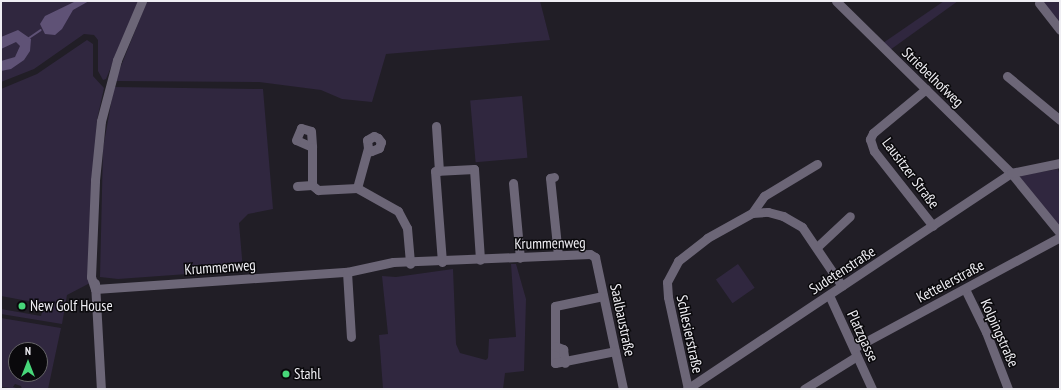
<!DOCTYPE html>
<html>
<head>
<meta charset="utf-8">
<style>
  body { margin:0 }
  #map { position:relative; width:1061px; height:390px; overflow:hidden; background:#211e26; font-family:"PT Sans Narrow",sans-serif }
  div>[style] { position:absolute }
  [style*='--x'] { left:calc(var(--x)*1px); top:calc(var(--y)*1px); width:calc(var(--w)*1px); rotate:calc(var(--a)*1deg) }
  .green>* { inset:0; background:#30273f; transform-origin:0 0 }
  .water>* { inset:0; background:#5f5276 }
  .stream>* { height:2px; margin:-1px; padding:0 1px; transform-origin:1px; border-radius:1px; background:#5f5276 }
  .minor>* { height:9px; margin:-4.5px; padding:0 4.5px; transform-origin:4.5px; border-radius:4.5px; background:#6c6677 }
  .dots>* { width:11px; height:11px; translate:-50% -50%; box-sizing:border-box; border:2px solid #0a090c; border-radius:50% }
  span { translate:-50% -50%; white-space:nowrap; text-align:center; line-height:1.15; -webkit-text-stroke:3px #0a090c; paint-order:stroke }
  .street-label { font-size:15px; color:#efeef3 }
  .poi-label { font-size:15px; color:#efeef3 }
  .left { translate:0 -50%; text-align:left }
  .frame { position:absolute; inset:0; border:2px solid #efeef3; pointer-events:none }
  .north { position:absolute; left:8px; top:342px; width:40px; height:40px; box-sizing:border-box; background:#0a090c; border:1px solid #666568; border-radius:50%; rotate:0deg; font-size:11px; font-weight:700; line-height:16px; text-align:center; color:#efeef3 }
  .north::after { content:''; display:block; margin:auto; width:14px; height:18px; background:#47d779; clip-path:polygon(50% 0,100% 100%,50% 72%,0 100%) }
</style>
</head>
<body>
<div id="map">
  <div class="green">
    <div style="clip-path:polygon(1px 1px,139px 1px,106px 79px,103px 80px,98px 71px,98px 40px,94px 35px,84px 34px,34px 69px,1px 82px)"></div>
    <div style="clip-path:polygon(147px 1px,540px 1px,550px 40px,386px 54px,372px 102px,342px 99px,321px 90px,259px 82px,115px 81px)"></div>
    <div style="clip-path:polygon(944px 1px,958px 1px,890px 50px,883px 43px)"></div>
    <div style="clip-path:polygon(1042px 1px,1060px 1px,1060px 27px)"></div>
    <div style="clip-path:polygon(87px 40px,93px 44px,93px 76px,104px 88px,97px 120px,90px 283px,67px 295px,62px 324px,1px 314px,1px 309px,41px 316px,44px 304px,1px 296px,1px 89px,37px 74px)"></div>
    <div style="clip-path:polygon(114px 87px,263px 89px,273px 209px,248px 214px,239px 223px,243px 270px,118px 279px,100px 277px,103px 148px)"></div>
    <div style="left:522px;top:96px;width:62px;height:52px;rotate:85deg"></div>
    <div style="clip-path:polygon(1058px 169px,1060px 176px,1060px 227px,1019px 178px,1022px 175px)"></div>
    <div style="clip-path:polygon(511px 264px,516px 264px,526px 299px,524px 371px,505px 373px,503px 389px,383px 389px,379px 335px,388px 334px,382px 276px,396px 277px,453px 269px,456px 344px,460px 353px,486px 360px,488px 358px,489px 339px,516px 337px)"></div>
    <div style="left:738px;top:264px;width:29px;height:27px;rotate:55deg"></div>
    <div style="clip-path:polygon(evenodd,1px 318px,61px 328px,48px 389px,22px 389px,21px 386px,15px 384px,13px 387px,19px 389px,1px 387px,1px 318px,16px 350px,40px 350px,40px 374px,32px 374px,26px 378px,16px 375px,13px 370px,16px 350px)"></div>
  </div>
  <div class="water">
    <div style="clip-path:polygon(76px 1px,89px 1px,73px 10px,62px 29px,55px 35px,45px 34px,40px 24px,45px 16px)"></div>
    <div style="clip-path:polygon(18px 30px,31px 39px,30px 51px,24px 60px,11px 69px,1px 71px,1px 61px,15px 57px,20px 46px,16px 42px,1px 49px,1px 37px)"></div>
  </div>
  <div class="stream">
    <div style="--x:29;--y:38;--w:14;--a:-34"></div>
  </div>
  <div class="minor">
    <div style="--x:836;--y:1;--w:245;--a:44.5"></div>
    <div style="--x:1011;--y:173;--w:77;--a:50.8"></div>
    <div style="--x:1039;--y:3;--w:34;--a:52"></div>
    <div style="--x:1007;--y:76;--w:69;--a:39.7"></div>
    <div style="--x:926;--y:89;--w:69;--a:140.3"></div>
    <div style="--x:873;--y:133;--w:7;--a:117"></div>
    <div style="--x:870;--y:139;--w:13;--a:72"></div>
    <div style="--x:874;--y:151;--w:95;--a:51.8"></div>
    <div style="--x:436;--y:126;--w:45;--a:86.2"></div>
    <div style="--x:312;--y:147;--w:17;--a:-156"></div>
    <div style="--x:296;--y:140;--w:13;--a:-67"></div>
    <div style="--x:301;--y:128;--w:10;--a:17"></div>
    <div style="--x:311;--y:131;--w:16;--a:86"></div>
    <div style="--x:312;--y:147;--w:38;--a:90"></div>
    <div style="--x:312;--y:185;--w:8;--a:40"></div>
    <div style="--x:318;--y:190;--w:39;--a:-3"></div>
    <div style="--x:357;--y:188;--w:47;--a:29.3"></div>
    <div style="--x:398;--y:211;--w:19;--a:62"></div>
    <div style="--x:407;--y:228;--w:36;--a:85"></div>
    <div style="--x:554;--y:177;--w:4;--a:166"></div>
    <div style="--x:550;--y:178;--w:77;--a:84.1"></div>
    <div style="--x:513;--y:183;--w:75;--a:84.7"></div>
    <div style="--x:297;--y:186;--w:15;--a:-4"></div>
    <div style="--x:357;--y:188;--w:41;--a:-74.6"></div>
    <div style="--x:368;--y:148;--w:8;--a:-97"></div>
    <div style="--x:367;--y:140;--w:8;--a:-30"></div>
    <div style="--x:374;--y:136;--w:4;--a:27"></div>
    <div style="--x:378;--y:138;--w:5;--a:53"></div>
    <div style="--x:381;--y:142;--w:6;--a:108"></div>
    <div style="--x:379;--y:148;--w:9;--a:159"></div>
    <div style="--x:371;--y:151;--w:4;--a:-135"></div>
    <div style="--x:752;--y:213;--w:21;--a:-55"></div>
    <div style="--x:764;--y:196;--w:62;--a:-31.1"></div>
    <div style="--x:817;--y:247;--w:45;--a:-43.2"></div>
    <div style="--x:442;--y:262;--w:91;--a:-94.4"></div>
    <div style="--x:435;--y:171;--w:39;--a:-3"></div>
    <div style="--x:474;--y:169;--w:91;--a:86.2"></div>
    <div style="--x:347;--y:272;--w:65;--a:86.5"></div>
    <div style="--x:95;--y:283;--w:106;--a:86.8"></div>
    <div style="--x:95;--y:289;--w:253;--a:-3.9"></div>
    <div style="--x:347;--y:272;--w:47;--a:-12.3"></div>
    <div style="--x:393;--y:262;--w:197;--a:-2.3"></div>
    <div style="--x:590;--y:254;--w:6;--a:31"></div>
    <div style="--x:595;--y:257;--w:135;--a:78"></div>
    <div style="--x:95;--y:289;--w:13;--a:-108"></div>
    <div style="--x:91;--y:277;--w:97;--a:-87.6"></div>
    <div style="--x:95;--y:180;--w:59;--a:-84.2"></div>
    <div style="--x:101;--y:121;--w:63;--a:-75.3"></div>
    <div style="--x:117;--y:60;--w:64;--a:-67"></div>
    <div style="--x:965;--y:289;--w:48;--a:64"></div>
    <div style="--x:986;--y:332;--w:61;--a:68.9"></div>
    <div style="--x:829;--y:295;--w:103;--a:65.4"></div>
    <div style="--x:603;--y:296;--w:49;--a:168.2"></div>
    <div style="--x:555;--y:306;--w:57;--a:90"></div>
    <div style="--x:555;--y:363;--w:61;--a:-11.3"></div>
    <div style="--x:555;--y:346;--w:9;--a:21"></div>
    <div style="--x:563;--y:349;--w:14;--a:82"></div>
    <div style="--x:854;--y:348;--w:234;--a:-28.3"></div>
    <div style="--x:687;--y:389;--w:389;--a:-33.7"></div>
    <div style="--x:1011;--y:173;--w:50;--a:-11.5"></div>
    <div style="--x:688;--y:389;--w:94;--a:-102.3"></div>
    <div style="--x:668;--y:297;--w:15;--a:-94"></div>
    <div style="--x:667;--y:282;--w:24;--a:-62"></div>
    <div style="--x:678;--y:261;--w:37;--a:-38"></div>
    <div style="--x:707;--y:238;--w:51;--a:-29.1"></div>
    <div style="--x:752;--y:213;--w:16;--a:-4"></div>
    <div style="--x:768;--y:212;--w:16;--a:15"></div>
    <div style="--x:783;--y:216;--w:22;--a:30"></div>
    <div style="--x:802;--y:227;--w:71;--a:55.9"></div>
    <div style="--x:804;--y:389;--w:62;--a:-31.9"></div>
  </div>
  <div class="dots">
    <div style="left:22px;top:306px;background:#47d779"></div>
    <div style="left:286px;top:374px;background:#47d779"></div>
  </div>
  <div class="street-label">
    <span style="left:933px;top:77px;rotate:44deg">Striebelhofweg</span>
    <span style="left:911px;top:173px;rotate:53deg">Lausitzer Straße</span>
    <span style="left:550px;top:243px;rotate:-1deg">Krummenweg</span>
    <span style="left:220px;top:267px;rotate:-4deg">Krummenweg</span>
    <span style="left:842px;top:270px;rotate:-33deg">Sudetenstraße</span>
    <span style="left:950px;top:281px;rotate:-28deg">Kettelerstraße</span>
    <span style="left:623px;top:320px;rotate:78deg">Saalbaustraße</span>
    <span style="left:1000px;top:333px;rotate:66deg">Kolpingstraße</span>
    <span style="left:690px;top:334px;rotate:78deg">Schlesierstraße</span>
    <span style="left:863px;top:336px;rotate:65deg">Platzgasse</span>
  </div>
  <div class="poi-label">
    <span class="left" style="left:30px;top:306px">New Golf House</span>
    <span class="left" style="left:294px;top:374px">Stahl</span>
  </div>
  <div class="frame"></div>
  <div class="north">N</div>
</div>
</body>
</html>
